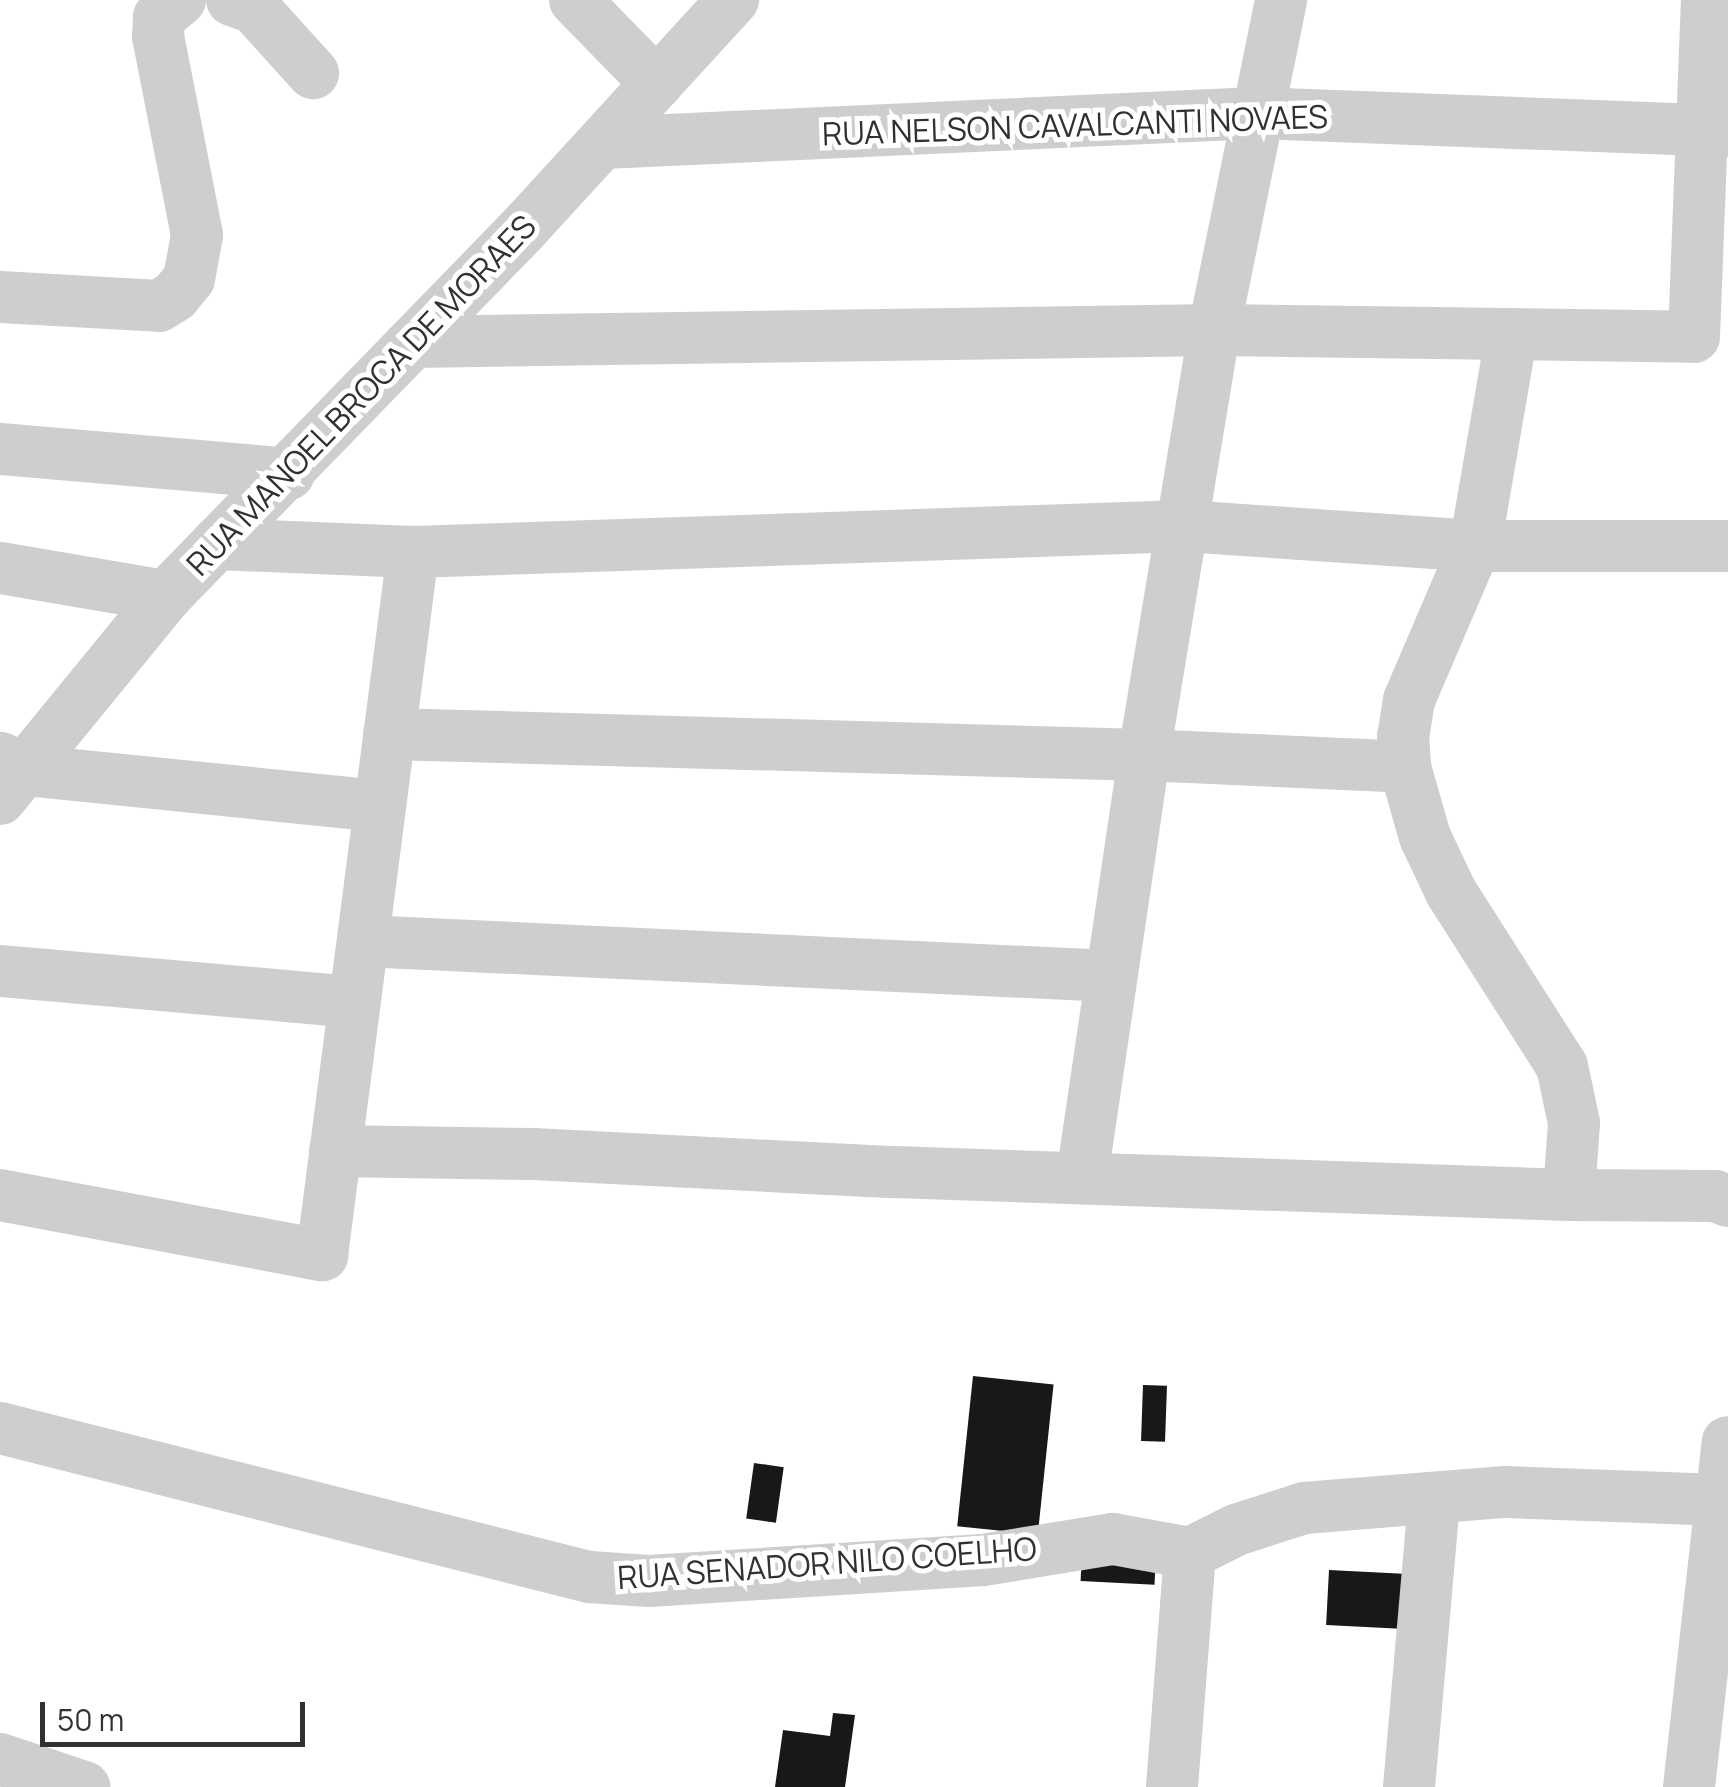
<!DOCTYPE html>
<html>
<head>
<meta charset="utf-8">
<style>
  body { margin:0 }
  #map { position:relative; width:1728px; height:1787px; overflow:hidden; background:#fff; font-family:Manrope,sans-serif }
  div>[style] { position:absolute }
  [style*='--x'] { left:calc(var(--x)*1px); top:calc(var(--y)*1px); width:calc(var(--w)*1px); rotate:calc(var(--a)*1deg) }
  .building>* { inset:0; background:#181818; transform-origin:0 0 }
  .minor>* { height:52px; margin:-26px; padding:0 26px; transform-origin:26px; border-radius:26px; background:#cecece }
  span { translate:-50% -50%; white-space:nowrap; text-align:center; line-height:1.15; -webkit-text-stroke:10px #fff; paint-order:stroke }
  .street-label { font-size:32px; color:#313131 }
  .scale { position:absolute; left:40px; top:1702px; width:265px; height:45px; box-sizing:border-box; border:5px solid #313131; border-top:0; padding-left:12px; font-size:30px; line-height:35px; white-space:nowrap; color:#313131; -webkit-text-stroke:8px #fff; paint-order:stroke }
</style>
</head>
<body>
<div id="map">
  <div class="building">
    <div style="left:973px;top:1376px;width:81px;height:151px;rotate:6deg"></div>
    <div style="left:1143px;top:1385px;width:24px;height:56px;rotate:2deg"></div>
    <div style="left:754px;top:1463px;width:30px;height:56px;rotate:8deg"></div>
    <div style="left:1082px;top:1554px;width:74px;height:27px;rotate:3deg"></div>
    <div style="left:1329px;top:1570px;width:74px;height:55px;rotate:3deg"></div>
    <div style="clip-path:polygon(833px 1713px,855px 1715px,845px 1787px,775px 1787px,783px 1730px,830px 1736px)"></div>
  </div>
  <div class="minor">
    <div style="--x:232;--y:0;--w:23;--a:20"></div>
    <div style="--x:254;--y:8;--w:88;--a:47.8"></div>
    <div style="--x:575;--y:0;--w:117;--a:45.7"></div>
    <div style="--x:603;--y:143;--w:654;--a:-2.63"></div>
    <div style="--x:1256;--y:113;--w:472;--a:2.2"></div>
    <div style="--x:0;--y:297;--w:159;--a:3.2"></div>
    <div style="--x:159;--y:306;--w:19;--a:-32"></div>
    <div style="--x:175;--y:296;--w:22;--a:-51"></div>
    <div style="--x:189;--y:279;--w:45;--a:-79.7"></div>
    <div style="--x:197;--y:235;--w:202;--a:-101.1"></div>
    <div style="--x:158;--y:37;--w:20;--a:-87"></div>
    <div style="--x:159;--y:17;--w:27;--a:-39"></div>
    <div style="--x:1511;--y:338;--w:211;--a:99.8"></div>
    <div style="--x:1475;--y:546;--w:168;--a:113.2"></div>
    <div style="--x:1409;--y:700;--w:36;--a:99"></div>
    <div style="--x:1403;--y:736;--w:31;--a:86"></div>
    <div style="--x:1405;--y:767;--w:73;--a:74.1"></div>
    <div style="--x:1425;--y:837;--w:61;--a:64.7"></div>
    <div style="--x:1451;--y:892;--w:206;--a:57.5"></div>
    <div style="--x:1562;--y:1066;--w:58;--a:78.1"></div>
    <div style="--x:1574;--y:1123;--w:72;--a:94"></div>
    <div style="--x:1569;--y:1195;--w:146;--a:0.4"></div>
    <div style="--x:1715;--y:1196;--w:14;--a:21"></div>
    <div style="--x:413;--y:342;--w:801;--a:-0.86"></div>
    <div style="--x:1214;--y:330;--w:480;--a:0.8"></div>
    <div style="--x:1694;--y:337;--w:337;--a:-87.8"></div>
    <div style="--x:0;--y:449;--w:290;--a:4.9"></div>
    <div style="--x:216;--y:544;--w:197;--a:2.3"></div>
    <div style="--x:413;--y:552;--w:771;--a:-1.93"></div>
    <div style="--x:1184;--y:526;--w:292;--a:3.9"></div>
    <div style="--x:1475;--y:546;--w:253;--a:0"></div>
    <div style="--x:0;--y:568;--w:168;--a:9.6"></div>
    <div style="--x:389;--y:734;--w:755;--a:1.59"></div>
    <div style="--x:1144;--y:755;--w:261;--a:2.6"></div>
    <div style="--x:1;--y:758;--w:27;--a:27"></div>
    <div style="--x:25;--y:770;--w:357;--a:5.8"></div>
    <div style="--x:0;--y:799;--w:262;--a:-50.7"></div>
    <div style="--x:166;--y:596;--w:512;--a:-45.79"></div>
    <div style="--x:523;--y:229;--w:311;--a:-47.5"></div>
    <div style="--x:363;--y:941;--w:749;--a:2.68"></div>
    <div style="--x:0;--y:971;--w:356;--a:5"></div>
    <div style="--x:335;--y:1151;--w:198;--a:0.9"></div>
    <div style="--x:533;--y:1154;--w:361;--a:2.9"></div>
    <div style="--x:894;--y:1172;--w:675;--a:1.95"></div>
    <div style="--x:1082;--y:1177;--w:427;--a:-81.6"></div>
    <div style="--x:1144;--y:755;--w:431;--a:-80.6"></div>
    <div style="--x:1214;--y:330;--w:337;--a:-78.5"></div>
    <div style="--x:0;--y:1195;--w:328;--a:10.6"></div>
    <div style="--x:322;--y:1255;--w:709;--a:-82.62"></div>
    <div style="--x:0;--y:1428;--w:608;--a:14.2"></div>
    <div style="--x:589;--y:1577;--w:60;--a:3.8"></div>
    <div style="--x:649;--y:1581;--w:335;--a:-3.6"></div>
    <div style="--x:983;--y:1560;--w:132;--a:-9.2"></div>
    <div style="--x:1113;--y:1539;--w:78;--a:10.3"></div>
    <div style="--x:1190;--y:1553;--w:51;--a:-26.6"></div>
    <div style="--x:1236;--y:1530;--w:71;--a:-17.9"></div>
    <div style="--x:1304;--y:1508;--w:202;--a:-4.6"></div>
    <div style="--x:1505;--y:1492;--w:223;--a:2.1"></div>
    <div style="--x:0;--y:1759;--w:89;--a:18.4"></div>
    <div style="--x:1172;--y:1787;--w:235;--a:-85.6"></div>
    <div style="--x:1409;--y:1787;--w:289;--a:-85"></div>
    <div style="--x:1689;--y:1787;--w:347;--a:-83.6"></div>
  </div>
  <div class="street-label">
    <span style="left:1075px;top:125px;rotate:-2deg">RUA NELSON CAVALCANTI NOVAES</span>
    <span style="left:361px;top:395px;rotate:-46deg">RUA MANOEL BROCA DE MORAES</span>
    <span style="left:827px;top:1563px;rotate:-4deg">RUA SENADOR NILO COELHO</span>
  </div>
  <div class="scale">50 m</div>
</div>
</body>
</html>
